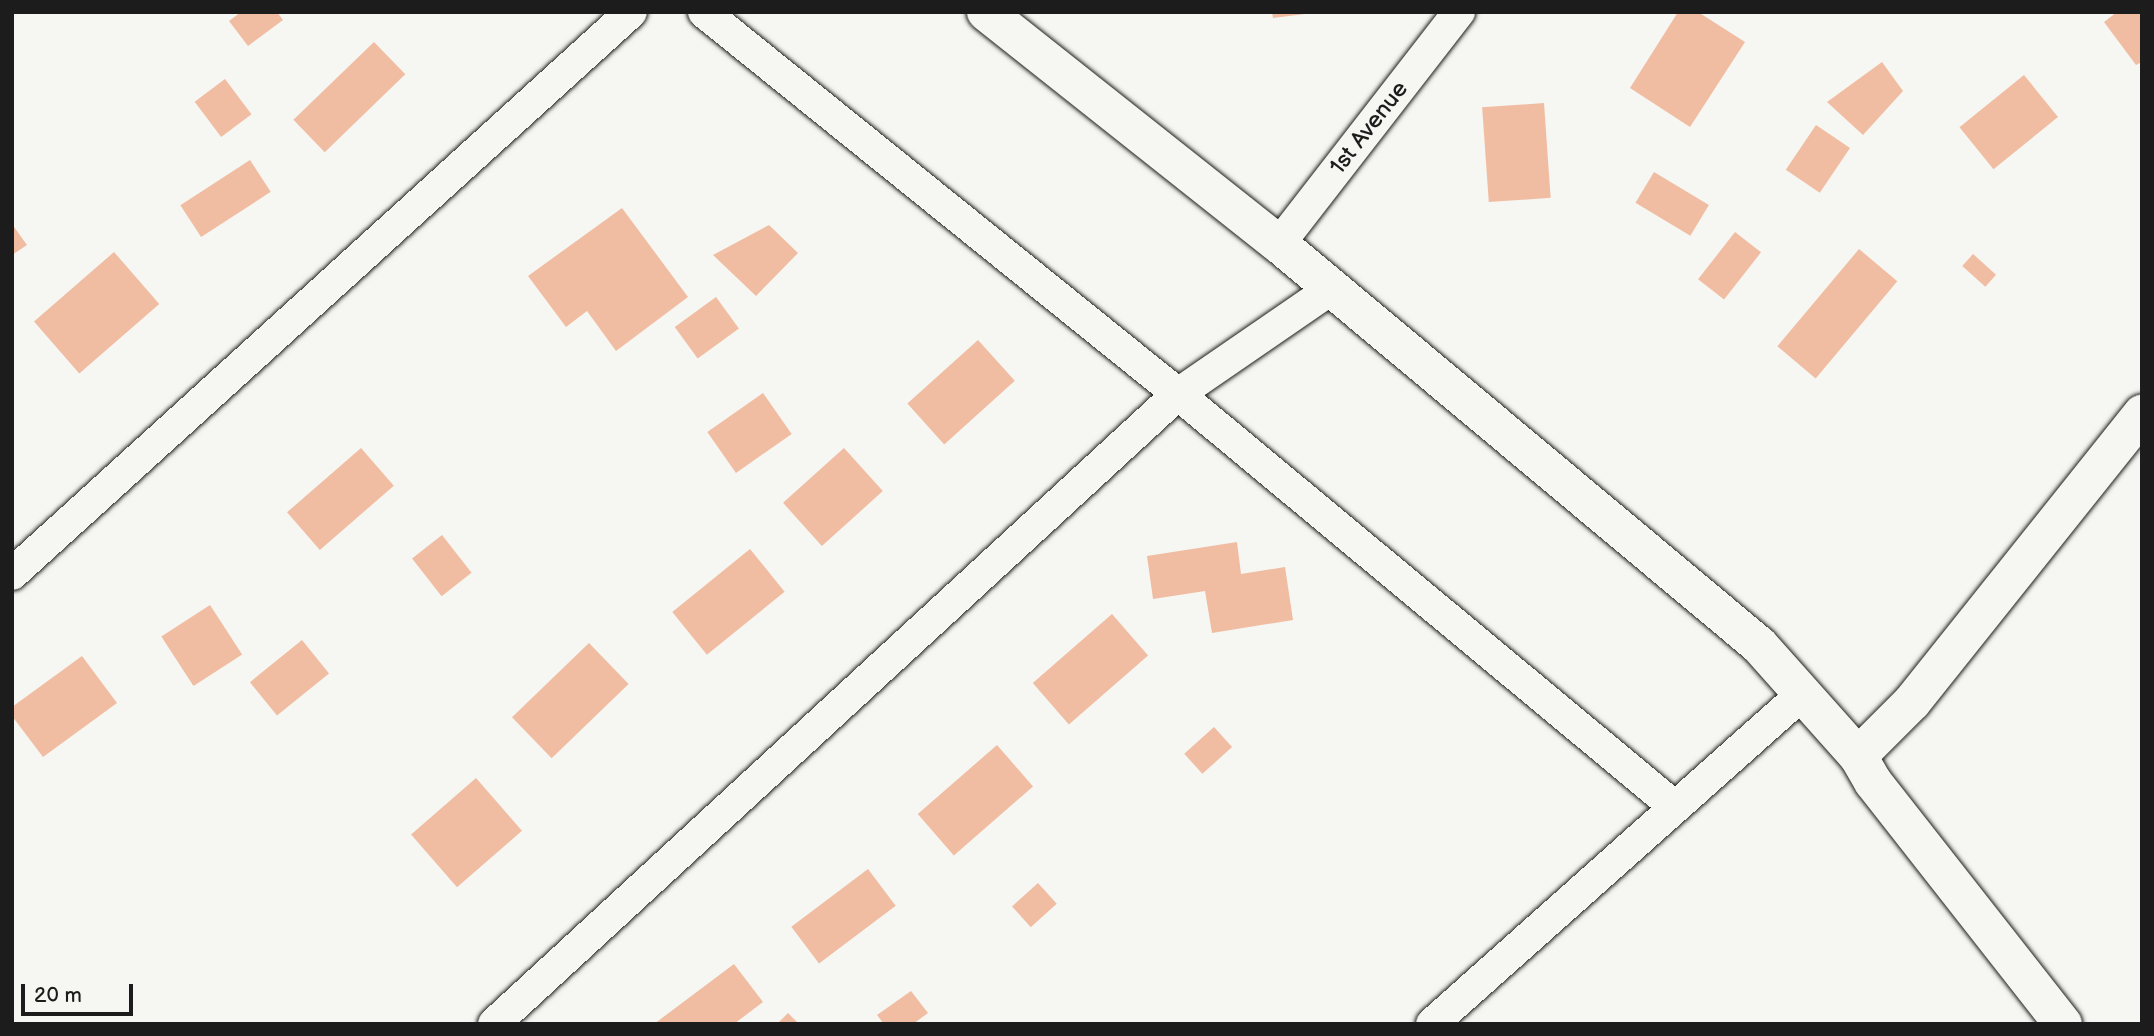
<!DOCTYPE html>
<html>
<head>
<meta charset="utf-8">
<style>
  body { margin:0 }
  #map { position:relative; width:2154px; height:1036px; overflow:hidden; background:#f6f6f2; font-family:"Balsamiq Sans",sans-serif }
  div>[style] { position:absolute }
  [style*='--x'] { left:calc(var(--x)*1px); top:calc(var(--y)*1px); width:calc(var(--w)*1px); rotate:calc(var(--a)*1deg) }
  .building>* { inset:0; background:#f1bda2; transform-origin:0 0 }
  .roads { filter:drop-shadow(0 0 2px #1c1c1c) drop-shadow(0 0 2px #1c1c1c) }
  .minor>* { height:32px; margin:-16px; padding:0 16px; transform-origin:16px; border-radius:16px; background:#f6f6f2 }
  .tertiary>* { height:38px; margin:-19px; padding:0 19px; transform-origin:19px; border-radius:19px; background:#f6f6f2 }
  .secondary>* { height:38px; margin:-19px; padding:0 19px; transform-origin:19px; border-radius:19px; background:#f6f6f2 }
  span { translate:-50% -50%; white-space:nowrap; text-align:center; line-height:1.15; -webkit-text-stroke:7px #f6f6f2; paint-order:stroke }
  .street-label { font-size:23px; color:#1c1c1c }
  .frame { position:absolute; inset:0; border:14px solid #1c1c1c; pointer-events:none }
  .scale { position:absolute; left:21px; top:984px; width:112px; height:32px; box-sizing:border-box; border:4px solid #1c1c1c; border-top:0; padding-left:9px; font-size:21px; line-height:24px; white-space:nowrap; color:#1c1c1c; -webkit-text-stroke:5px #f6f6f2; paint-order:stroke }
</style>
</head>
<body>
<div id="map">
  <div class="building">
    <div style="clip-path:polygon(241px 12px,277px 12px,283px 20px,248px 46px,229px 21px)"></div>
    <div style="clip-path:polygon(1272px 12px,1305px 12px,1305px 14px,1273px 18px)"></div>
    <div style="clip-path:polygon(1678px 12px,1698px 12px,1745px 42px,1690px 127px,1630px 88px)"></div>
    <div style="clip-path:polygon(2117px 12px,2142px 12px,2142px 62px,2136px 65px,2104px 22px)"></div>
    <div style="left:374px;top:42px;width:45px;height:112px;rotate:46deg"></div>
    <div style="clip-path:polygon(1882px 62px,1903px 91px,1863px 135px,1827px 102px)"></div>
    <div style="left:2024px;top:75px;width:54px;height:83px;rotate:51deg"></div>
    <div style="left:225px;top:79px;width:44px;height:38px;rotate:53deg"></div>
    <div style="left:1544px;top:103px;width:95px;height:62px;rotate:86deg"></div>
    <div style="left:1816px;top:125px;width:41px;height:54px;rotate:34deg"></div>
    <div style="left:250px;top:160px;width:38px;height:83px;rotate:57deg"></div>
    <div style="left:1654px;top:172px;width:64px;height:36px;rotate:31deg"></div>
    <div style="clip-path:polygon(622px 208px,688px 297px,616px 351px,587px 311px,566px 327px,528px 276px)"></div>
    <div style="clip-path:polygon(12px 224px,27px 245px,12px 255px)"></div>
    <div style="clip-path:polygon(769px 225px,798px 253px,756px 296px,713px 255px)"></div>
    <div style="left:1735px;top:232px;width:33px;height:60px;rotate:38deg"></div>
    <div style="left:1859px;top:249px;width:50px;height:127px;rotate:40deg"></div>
    <div style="left:114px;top:252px;width:69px;height:106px;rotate:49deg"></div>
    <div style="left:1973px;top:254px;width:31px;height:16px;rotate:42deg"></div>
    <div style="left:716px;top:297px;width:39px;height:51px;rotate:54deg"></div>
    <div style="left:978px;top:340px;width:55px;height:95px;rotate:48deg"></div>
    <div style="left:763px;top:393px;width:50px;height:68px;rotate:55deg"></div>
    <div style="left:361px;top:448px;width:50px;height:98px;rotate:49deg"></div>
    <div style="left:844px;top:448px;width:58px;height:82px;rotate:48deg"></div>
    <div style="left:442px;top:535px;width:48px;height:38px;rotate:52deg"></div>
    <div style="clip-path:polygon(1237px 542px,1241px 574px,1285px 567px,1293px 620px,1212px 633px,1205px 591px,1153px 599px,1147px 556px)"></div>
    <div style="left:750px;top:549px;width:55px;height:100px;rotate:51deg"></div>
    <div style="left:210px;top:605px;width:59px;height:58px;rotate:57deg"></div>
    <div style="left:1112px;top:614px;width:55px;height:105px;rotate:49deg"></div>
    <div style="left:302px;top:640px;width:43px;height:67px;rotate:51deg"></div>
    <div style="left:589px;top:643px;width:57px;height:107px;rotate:46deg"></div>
    <div style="clip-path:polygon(82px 656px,117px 703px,43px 757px,12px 716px,12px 707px)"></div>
    <div style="left:1214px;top:727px;width:27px;height:40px;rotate:48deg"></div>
    <div style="left:997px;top:745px;width:55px;height:105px;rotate:49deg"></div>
    <div style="left:476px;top:778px;width:70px;height:86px;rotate:49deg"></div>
    <div style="left:868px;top:869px;width:46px;height:96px;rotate:53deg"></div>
    <div style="left:1038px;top:883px;width:28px;height:35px;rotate:48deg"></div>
    <div style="clip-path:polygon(734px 964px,763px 1002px,734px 1024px,654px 1024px)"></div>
    <div style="clip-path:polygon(911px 991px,928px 1013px,913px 1024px,884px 1024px,877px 1015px)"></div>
    <div style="clip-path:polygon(788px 1013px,799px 1024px,777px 1024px)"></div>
  </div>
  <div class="roads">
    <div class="minor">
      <div style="--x:704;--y:12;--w:609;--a:38.87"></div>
      <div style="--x:1178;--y:394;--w:646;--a:39.73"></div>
      <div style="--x:1279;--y:244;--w:294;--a:-52.2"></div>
      <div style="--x:12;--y:574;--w:836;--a:-42.24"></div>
      <div style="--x:494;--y:1024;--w:930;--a:-42.65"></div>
      <div style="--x:1178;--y:394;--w:186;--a:-34.5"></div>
      <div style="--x:1432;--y:1024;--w:497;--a:-41.7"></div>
    </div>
    <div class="tertiary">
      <div style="--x:1858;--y:756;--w:76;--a:-45"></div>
      <div style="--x:1912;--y:702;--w:369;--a:-51.4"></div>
    </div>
    <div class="secondary">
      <div style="--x:986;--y:12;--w:374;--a:38.4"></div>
      <div style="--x:1279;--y:244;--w:625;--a:39.88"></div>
      <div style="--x:1759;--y:645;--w:149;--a:48.3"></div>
      <div style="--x:1858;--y:756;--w:30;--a:60"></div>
      <div style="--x:1873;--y:782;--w:308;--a:51.9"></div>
    </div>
  </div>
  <div class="street-label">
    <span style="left:1369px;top:128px;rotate:-52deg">1st Avenue</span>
  </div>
  <div class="frame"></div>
  <div class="scale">20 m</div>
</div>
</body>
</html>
